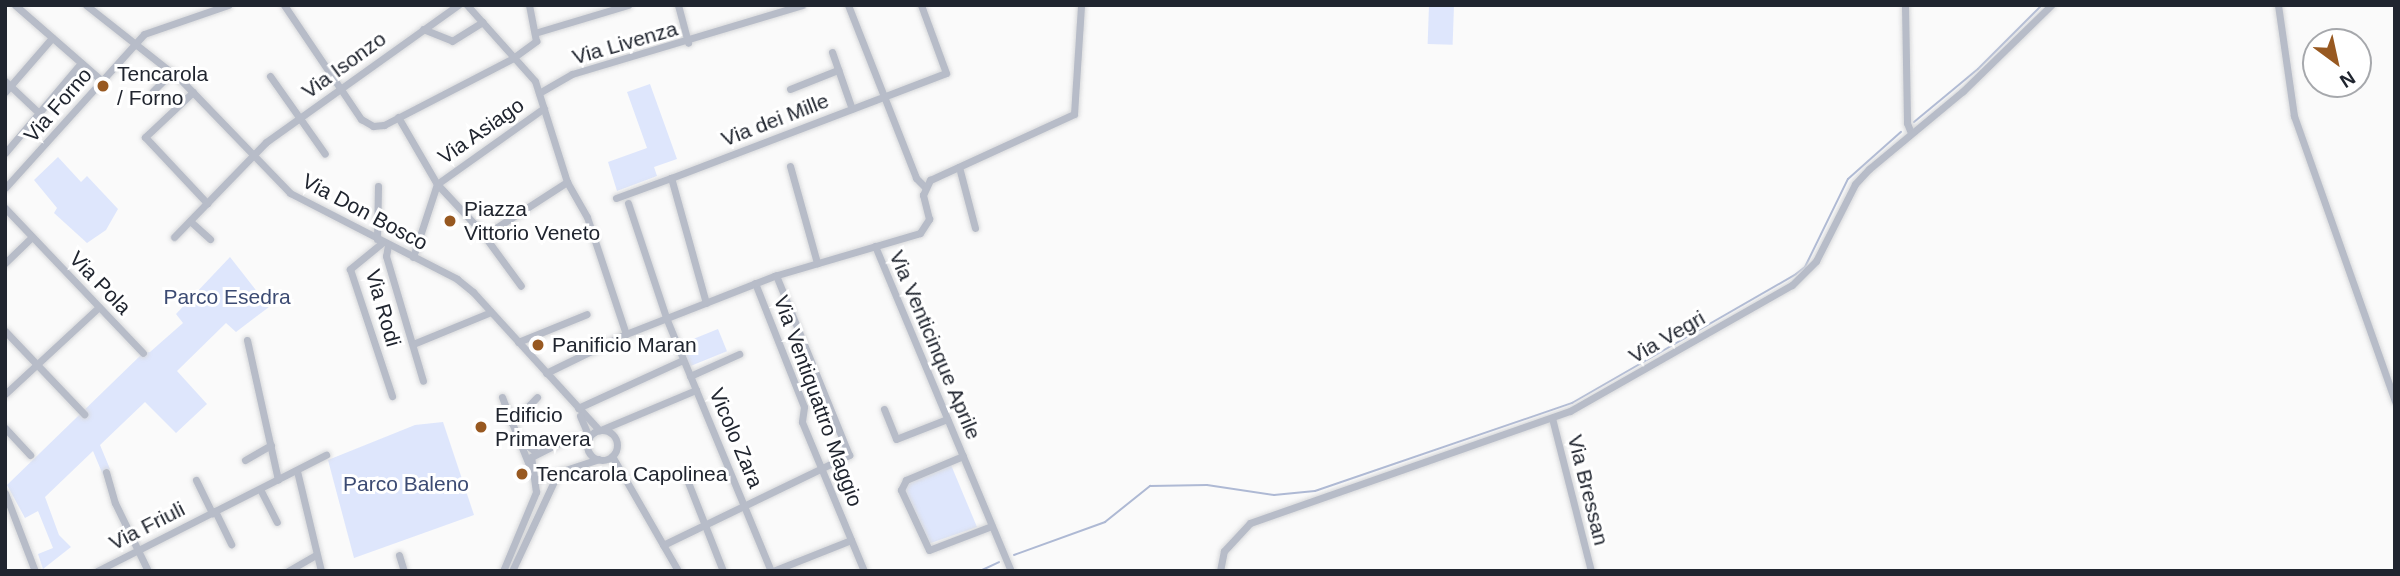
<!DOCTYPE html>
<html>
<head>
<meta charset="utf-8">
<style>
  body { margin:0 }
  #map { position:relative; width:2400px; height:576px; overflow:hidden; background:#fafafa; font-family:Arial,sans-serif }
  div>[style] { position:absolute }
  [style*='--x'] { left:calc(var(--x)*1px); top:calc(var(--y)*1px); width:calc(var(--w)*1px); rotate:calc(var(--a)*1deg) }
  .green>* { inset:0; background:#dee6fc; transform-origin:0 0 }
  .stream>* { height:2px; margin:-1px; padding:0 1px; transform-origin:1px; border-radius:1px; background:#aeb9d4 }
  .roads { filter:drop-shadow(0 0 2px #d7d8da) drop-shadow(0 0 2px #d7d8da) }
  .minor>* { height:7px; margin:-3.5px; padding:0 3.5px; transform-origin:3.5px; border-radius:3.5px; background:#b7bcc8 }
  .minor>.ring { margin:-3.5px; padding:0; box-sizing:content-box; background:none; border:7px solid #b7bcc8; border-radius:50% }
  .dots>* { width:19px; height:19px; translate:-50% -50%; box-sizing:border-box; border:4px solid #fff; border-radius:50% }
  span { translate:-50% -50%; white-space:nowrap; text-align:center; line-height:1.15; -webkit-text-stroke:6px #fff; paint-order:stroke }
  .street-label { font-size:21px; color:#20252f }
  .poi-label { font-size:21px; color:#20252f }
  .left { translate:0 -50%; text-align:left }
  .park-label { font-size:21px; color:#3c4b73 }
  .frame { position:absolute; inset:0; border:7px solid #20252f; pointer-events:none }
  .north { position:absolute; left:2302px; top:28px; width:70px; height:70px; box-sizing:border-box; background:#fff; border:2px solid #a6a8ac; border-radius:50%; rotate:147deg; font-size:19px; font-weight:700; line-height:28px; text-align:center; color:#20252f }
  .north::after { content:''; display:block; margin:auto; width:24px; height:32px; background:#985921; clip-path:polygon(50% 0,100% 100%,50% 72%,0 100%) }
</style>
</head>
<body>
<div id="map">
  <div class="green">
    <div style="left:1429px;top:5px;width:25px;height:39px;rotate:2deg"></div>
    <div style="clip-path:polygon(650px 84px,677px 159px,654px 167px,657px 176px,617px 191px,608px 162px,647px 148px,627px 92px)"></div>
    <div style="clip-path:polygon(58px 157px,81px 182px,87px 176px,118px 209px,106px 230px,87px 243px,54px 213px,57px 208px,34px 180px)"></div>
    <div style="clip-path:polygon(230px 257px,269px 307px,236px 332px,226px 323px,177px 371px,207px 404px,176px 433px,145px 402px,100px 445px,110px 469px,103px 475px,93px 451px,45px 497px,59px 535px,71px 547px,43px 569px,38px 554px,53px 548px,38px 511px,25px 518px,7px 485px,143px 353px,150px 352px,183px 323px,176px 314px)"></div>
    <div style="left:718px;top:329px;width:24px;height:40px;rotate:68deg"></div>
    <div style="clip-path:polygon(443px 422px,474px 515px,354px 558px,328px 460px,415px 425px)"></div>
    <div style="clip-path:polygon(951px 465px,977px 527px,928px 544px,904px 489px,906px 483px)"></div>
  </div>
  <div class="stream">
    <div style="--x:1914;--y:122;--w:83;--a:-39.6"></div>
    <div style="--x:1978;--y:69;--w:91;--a:-45"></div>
    <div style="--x:1014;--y:555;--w:97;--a:-19.9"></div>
    <div style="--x:1105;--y:522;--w:58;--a:-38.7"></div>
    <div style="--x:1150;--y:486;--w:57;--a:-1"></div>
    <div style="--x:1207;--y:485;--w:68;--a:8.5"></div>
    <div style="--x:1274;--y:495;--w:41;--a:-5.6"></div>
    <div style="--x:1315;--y:491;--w:272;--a:-18.9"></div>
    <div style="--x:1572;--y:403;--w:258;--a:-29.9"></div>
    <div style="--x:1796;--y:274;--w:11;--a:-38"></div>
    <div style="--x:1805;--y:267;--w:98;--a:-64"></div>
    <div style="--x:1848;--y:179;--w:71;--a:-41.6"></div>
    <div style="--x:980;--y:571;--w:21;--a:-25"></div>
  </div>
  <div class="roads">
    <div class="minor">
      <div style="--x:15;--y:5;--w:116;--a:41.1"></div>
      <div style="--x:86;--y:5;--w:121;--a:38.3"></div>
      <div style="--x:181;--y:80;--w:157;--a:46"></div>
      <div style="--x:290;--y:193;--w:188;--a:27.2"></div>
      <div style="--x:457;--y:279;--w:21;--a:39"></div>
      <div style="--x:473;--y:292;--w:187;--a:47.6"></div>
      <div style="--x:284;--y:5;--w:138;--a:56"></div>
      <div style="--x:361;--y:119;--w:14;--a:30"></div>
      <div style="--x:373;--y:126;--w:11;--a:-5"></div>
      <div style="--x:384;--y:125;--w:145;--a:-27.4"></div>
      <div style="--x:513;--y:58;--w:29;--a:-36"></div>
      <div style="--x:536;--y:41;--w:37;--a:-101"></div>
      <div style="--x:467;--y:5;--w:102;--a:48.2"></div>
      <div style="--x:535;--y:81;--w:106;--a:72.4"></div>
      <div style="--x:567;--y:182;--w:40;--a:60.3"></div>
      <div style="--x:587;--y:217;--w:123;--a:71.6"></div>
      <div style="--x:678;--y:5;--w:39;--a:75"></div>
      <div style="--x:848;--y:5;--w:186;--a:68.5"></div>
      <div style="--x:916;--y:178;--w:13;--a:45"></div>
      <div style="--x:1905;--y:5;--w:118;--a:89"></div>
      <div style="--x:1907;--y:123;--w:11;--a:68"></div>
      <div style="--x:2278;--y:5;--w:112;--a:81.8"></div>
      <div style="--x:2294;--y:116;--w:302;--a:70.5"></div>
      <div style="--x:423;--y:29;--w:31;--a:22"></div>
      <div style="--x:452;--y:41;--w:36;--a:-32"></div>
      <div style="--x:538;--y:32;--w:94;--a:-16.7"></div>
      <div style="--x:832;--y:52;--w:60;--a:70.7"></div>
      <div style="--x:270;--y:76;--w:95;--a:54.8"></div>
      <div style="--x:5;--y:81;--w:47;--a:43.3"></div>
      <div style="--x:790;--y:89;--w:52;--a:-21.6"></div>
      <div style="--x:153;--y:91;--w:27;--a:-45"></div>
      <div style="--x:5;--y:92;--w:72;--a:-49"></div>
      <div style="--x:193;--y:92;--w:66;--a:136.8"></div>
      <div style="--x:145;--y:137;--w:91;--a:46.8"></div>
      <div style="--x:539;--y:93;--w:38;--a:-30"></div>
      <div style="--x:572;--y:74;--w:240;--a:-16.7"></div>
      <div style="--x:398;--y:117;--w:78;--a:59.8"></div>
      <div style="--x:437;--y:184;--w:63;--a:46.9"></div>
      <div style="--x:480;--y:230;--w:69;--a:53.8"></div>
      <div style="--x:5;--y:153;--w:118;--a:-49.8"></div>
      <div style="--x:790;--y:166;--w:101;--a:74.4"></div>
      <div style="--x:959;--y:167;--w:63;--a:75.3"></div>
      <div style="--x:5;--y:188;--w:207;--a:-47.9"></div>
      <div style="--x:144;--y:34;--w:89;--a:-19"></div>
      <div style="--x:616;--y:198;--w:59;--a:-20"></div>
      <div style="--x:628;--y:203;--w:123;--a:71.6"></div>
      <div style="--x:667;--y:320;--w:272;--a:67.5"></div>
      <div style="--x:5;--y:208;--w:200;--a:46.4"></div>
      <div style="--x:190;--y:221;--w:27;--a:42"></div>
      <div style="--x:485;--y:235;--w:98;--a:-32.9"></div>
      <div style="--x:174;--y:237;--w:132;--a:-45.9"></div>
      <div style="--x:266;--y:142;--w:236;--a:-35.5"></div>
      <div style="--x:377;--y:239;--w:53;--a:-88.9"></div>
      <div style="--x:383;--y:242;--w:43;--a:140.7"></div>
      <div style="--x:350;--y:269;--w:134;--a:71.7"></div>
      <div style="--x:388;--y:245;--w:11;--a:100"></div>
      <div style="--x:386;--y:256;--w:130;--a:73.5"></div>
      <div style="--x:875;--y:246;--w:352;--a:67.3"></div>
      <div style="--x:413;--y:257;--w:77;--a:-71.8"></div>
      <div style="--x:437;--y:184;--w:131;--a:-35.4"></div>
      <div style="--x:5;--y:263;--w:37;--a:-44"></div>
      <div style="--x:755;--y:283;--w:133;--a:68.4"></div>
      <div style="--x:804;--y:407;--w:15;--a:98"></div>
      <div style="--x:802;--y:422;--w:161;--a:67.4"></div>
      <div style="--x:706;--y:303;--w:130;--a:-105.6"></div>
      <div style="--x:671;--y:178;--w:294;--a:-20.9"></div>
      <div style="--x:946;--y:73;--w:72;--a:-110.2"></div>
      <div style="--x:5;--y:331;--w:115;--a:46.4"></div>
      <div style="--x:247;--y:340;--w:143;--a:77.5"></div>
      <div style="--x:518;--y:342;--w:74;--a:-22.1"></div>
      <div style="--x:413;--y:344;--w:84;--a:-22.3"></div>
      <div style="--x:546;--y:373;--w:89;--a:-26"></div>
      <div style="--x:626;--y:334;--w:159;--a:-21.4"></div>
      <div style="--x:774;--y:276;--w:152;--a:-16.4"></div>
      <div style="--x:920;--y:233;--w:17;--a:-57"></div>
      <div style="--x:929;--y:219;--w:25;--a:-104"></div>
      <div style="--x:923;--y:195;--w:17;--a:-65"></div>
      <div style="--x:930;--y:180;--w:158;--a:-24.6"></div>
      <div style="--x:1074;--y:114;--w:109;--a:-86.3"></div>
      <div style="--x:690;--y:376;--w:54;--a:-24.2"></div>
      <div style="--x:5;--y:394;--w:128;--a:-42.8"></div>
      <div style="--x:502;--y:397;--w:28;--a:69"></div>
      <div style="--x:578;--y:408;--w:115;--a:-24.6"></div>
      <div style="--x:884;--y:409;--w:32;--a:68"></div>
      <div style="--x:896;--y:439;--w:55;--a:-21.4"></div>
      <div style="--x:1552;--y:418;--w:158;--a:75.7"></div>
      <div style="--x:5;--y:428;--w:37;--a:47"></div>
      <div style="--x:603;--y:429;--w:101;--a:-22.8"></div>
      <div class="ring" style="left:587px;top:430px;width:23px;height:23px"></div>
      <div style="--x:518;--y:438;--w:23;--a:38"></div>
      <div style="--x:612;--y:456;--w:133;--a:60.1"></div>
      <div style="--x:963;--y:456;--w:62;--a:157.2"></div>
      <div style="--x:906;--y:480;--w:11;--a:117"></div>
      <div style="--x:901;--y:490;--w:66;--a:65"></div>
      <div style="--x:929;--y:550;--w:67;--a:-20.9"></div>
      <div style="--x:245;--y:460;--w:30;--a:-30"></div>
      <div style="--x:529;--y:465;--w:45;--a:-112"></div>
      <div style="--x:512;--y:423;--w:36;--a:-46"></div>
      <div style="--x:297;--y:471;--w:103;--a:76.5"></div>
      <div style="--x:106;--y:472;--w:32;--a:74"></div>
      <div style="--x:115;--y:503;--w:76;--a:64.1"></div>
      <div style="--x:684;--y:472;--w:106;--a:68.5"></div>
      <div style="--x:196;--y:480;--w:37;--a:64"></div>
      <div style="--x:535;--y:480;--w:67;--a:-18.2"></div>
      <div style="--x:260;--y:489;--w:37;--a:63"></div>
      <div style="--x:5;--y:493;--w:84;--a:69"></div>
      <div style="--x:215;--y:511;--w:37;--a:64"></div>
      <div style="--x:663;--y:545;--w:207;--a:-25.8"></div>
      <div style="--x:849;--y:455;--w:194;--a:-112.1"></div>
      <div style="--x:399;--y:555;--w:17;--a:73"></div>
      <div style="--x:97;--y:571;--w:257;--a:-26.9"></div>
      <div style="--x:288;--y:571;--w:32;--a:-30"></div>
      <div style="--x:503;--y:571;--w:86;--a:-67.3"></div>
      <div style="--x:536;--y:492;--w:35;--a:-98"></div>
      <div style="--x:531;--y:457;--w:42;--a:-26.6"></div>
      <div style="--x:569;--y:438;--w:20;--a:-3"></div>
      <div style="--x:589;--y:437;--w:23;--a:-113"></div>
      <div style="--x:512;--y:571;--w:104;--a:-64.9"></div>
      <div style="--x:773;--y:571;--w:84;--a:-21.7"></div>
      <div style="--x:1220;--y:571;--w:20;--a:-79"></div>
      <div style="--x:1224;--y:551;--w:38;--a:-47"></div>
      <div style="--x:1250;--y:523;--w:339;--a:-19.3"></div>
      <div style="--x:1570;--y:411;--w:255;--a:-29.6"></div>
      <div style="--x:1792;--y:285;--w:34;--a:-45"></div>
      <div style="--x:1816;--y:261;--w:86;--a:-63.1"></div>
      <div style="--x:1855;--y:184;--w:21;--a:-47"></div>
      <div style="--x:1869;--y:169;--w:122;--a:-39.7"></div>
      <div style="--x:1963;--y:91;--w:123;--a:-44.3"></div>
    </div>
  </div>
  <div class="dots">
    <div style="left:103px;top:86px;background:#985921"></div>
    <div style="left:450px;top:221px;background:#985921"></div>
    <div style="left:538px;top:345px;background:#985921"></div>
    <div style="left:481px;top:427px;background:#985921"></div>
    <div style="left:522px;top:474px;background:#985921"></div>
  </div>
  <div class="street-label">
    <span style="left:625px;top:43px;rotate:-16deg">Via Livenza</span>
    <span style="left:344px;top:65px;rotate:-36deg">Via Isonzo</span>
    <span style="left:58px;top:105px;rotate:-49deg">Via Forno</span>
    <span style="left:775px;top:120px;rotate:-21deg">Via dei Mille</span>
    <span style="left:481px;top:131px;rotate:-35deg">Via Asiago</span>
    <span style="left:365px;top:212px;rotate:28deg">Via Don Bosco</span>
    <span style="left:100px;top:283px;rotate:46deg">Via Pola</span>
    <span style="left:383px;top:308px;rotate:74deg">Via Rodi</span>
    <span style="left:1667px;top:337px;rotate:-30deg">Via Vegri</span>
    <span style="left:935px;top:345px;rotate:67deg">Via Venticinque Aprile</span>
    <span style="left:818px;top:401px;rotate:70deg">Via Ventiquattro Maggio</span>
    <span style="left:736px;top:438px;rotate:67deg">Vicolo Zara</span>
    <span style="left:1588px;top:490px;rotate:76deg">Via Bressan</span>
    <span style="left:147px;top:526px;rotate:-27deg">Via Friuli</span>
  </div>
  <div class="poi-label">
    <span class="left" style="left:117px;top:86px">Tencarola<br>/ Forno</span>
    <span class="left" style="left:464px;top:221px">Piazza<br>Vittorio Veneto</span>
    <span class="left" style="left:552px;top:345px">Panificio Maran</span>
    <span class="left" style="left:495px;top:427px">Edificio<br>Primavera</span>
    <span class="left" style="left:536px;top:474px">Tencarola Capolinea</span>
  </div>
  <div class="park-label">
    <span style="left:227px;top:297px">Parco Esedra</span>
    <span style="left:406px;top:484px">Parco Baleno</span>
  </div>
  <div class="frame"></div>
  <div class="north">N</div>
</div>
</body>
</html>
